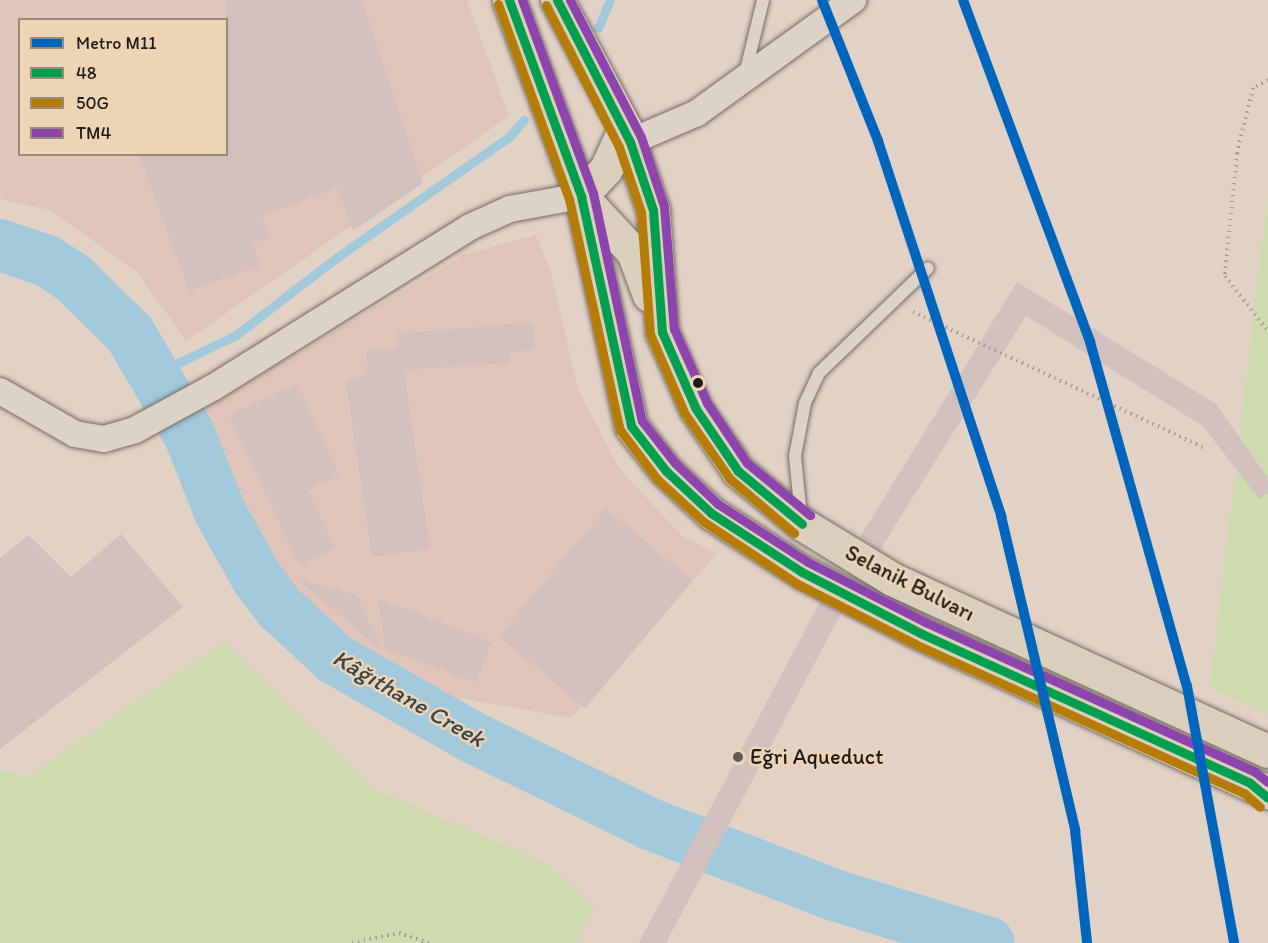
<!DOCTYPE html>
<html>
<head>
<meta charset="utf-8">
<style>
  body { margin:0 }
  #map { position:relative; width:1268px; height:943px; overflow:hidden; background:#e2d1c5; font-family:Itim,sans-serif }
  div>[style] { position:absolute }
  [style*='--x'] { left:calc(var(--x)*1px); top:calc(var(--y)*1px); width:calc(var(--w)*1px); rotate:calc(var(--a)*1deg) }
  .built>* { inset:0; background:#e0c4ba }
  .green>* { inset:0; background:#cedbaf }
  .stream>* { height:9px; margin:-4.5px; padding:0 4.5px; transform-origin:4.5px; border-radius:4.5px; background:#a2c8dc }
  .river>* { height:52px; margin:-26px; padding:0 26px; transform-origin:26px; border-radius:26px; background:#a2c8dc }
  .building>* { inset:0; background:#d2c0bf; transform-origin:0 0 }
  .path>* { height:4px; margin-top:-2px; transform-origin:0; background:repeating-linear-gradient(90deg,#a69d95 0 1.5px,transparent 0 6px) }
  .roads { filter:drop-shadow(0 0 2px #756d68) drop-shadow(0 0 2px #756d68) }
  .service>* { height:12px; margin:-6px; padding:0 6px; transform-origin:6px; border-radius:6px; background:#dcd2c8 }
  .minor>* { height:26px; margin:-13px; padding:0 13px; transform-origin:13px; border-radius:13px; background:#dcd2c8 }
  .primary>* { height:33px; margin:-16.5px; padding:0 16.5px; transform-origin:16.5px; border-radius:16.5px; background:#dacfbc }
  .bus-1>* { height:9px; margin:-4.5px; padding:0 4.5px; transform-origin:4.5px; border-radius:4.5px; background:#019f4e }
  .bus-2>* { height:9px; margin:-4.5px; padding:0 4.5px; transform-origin:4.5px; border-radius:4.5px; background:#b57d08 }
  .bus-3>* { height:9px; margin:-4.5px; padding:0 4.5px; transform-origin:4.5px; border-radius:4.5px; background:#8e44ad }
  .metro-1>* { height:10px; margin:-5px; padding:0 5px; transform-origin:5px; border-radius:5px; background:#0065bd }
  .dots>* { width:16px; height:16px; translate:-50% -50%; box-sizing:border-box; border:3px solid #eed4b5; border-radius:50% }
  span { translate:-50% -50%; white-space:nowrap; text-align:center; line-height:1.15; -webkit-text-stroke:5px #eed4b5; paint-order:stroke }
  .street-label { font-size:22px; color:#1c1c1c }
  .poi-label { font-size:22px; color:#1c1c1c }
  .left { translate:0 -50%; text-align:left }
  .water-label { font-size:24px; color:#36464e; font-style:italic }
  .legend { position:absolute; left:18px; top:18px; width:210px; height:138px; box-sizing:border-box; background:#eed4b5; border:2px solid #9a8a78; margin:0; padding:8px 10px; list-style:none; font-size:18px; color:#1c1c1c }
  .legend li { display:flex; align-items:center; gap:12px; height:30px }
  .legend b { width:30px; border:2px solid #9a8a78 }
</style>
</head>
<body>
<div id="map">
  <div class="built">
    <div style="clip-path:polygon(evenodd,0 0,467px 0,509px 116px,186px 341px,137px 272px,50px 210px,0 199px,0 0,20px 20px,226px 20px,226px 154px,20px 154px,20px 20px)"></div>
    <div style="clip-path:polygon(536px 235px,551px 273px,578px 389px,619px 468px,682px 536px,717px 554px,571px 718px,442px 695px,379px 676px,327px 638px,277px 578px,235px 506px,199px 412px,463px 255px)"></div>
  </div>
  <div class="green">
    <div style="clip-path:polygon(1268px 193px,1268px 714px,1210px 688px)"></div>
    <div style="clip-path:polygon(224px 642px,374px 789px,548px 864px,595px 909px,576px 943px,0 943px,0 770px,27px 777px)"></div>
  </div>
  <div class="stream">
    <div style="--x:598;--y:28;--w:30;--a:-67"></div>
    <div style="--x:155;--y:374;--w:90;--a:-25.7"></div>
    <div style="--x:236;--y:335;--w:126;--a:-37.6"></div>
    <div style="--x:336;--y:258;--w:211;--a:-35"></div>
    <div style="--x:509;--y:137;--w:23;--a:-49"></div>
  </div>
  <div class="river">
    <div style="--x:0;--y:245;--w:50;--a:18.8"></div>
    <div style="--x:47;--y:261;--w:30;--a:33"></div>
    <div style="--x:72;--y:277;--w:81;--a:44.5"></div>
    <div style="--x:130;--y:334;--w:116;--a:59.5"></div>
    <div style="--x:189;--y:434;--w:84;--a:68.3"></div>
    <div style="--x:220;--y:512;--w:76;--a:60.7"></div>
    <div style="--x:257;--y:578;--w:38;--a:53"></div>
    <div style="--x:280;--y:608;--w:75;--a:42.8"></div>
    <div style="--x:335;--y:659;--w:162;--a:29.6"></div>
    <div style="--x:476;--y:739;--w:194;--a:26"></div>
    <div style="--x:650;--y:824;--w:194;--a:21.1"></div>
    <div style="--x:831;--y:894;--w:165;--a:17.2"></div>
  </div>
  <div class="building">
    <div style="clip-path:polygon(226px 0,362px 0,423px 183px,353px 231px,337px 188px,262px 216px,270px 237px,253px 243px,261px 265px,189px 291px,139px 154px,226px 154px)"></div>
    <div style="clip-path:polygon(1017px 282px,1216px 404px,1268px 478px,1268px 493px,1259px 499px,1203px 426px,1026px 316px,880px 550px,860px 537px)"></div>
    <div style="clip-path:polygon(532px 322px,535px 350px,511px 352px,508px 363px,404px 370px,430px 549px,372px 557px,346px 383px,368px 374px,366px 351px,398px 348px,396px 334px)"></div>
    <div style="clip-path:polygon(297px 383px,340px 476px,308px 490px,335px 548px,299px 565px,229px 415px)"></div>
    <div style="left:606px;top:508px;width:113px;height:167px;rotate:40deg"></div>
    <div style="clip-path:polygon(121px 534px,183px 607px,0 749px,0 558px,29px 535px,71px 577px)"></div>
    <div style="clip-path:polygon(298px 580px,357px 595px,382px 651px)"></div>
    <div style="clip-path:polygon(378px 598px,492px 642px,476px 682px,385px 649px)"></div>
    <div style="left:820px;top:602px;width:24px;height:400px;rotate:28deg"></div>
  </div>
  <div class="path">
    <div style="--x:1268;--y:80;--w:17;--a:152"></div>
    <div style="--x:1253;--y:88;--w:67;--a:103.8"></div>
    <div style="--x:1237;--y:153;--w:124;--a:95.6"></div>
    <div style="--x:1225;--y:276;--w:70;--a:52"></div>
    <div style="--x:913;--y:312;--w:321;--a:25"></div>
    <div style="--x:352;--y:943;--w:48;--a:-12"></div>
    <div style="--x:399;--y:933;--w:33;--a:18"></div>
  </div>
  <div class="roads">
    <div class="service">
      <div style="--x:745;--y:74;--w:76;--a:-76.3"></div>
      <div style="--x:801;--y:517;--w:61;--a:-95.6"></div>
      <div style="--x:795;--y:456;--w:54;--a:-79.3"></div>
      <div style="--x:805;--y:403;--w:33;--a:-65"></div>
      <div style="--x:819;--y:373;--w:151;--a:-43.9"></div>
    </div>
    <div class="minor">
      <div style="--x:630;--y:142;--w:73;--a:-23.4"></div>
      <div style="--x:697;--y:113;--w:193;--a:-35.9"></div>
      <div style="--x:0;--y:391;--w:86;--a:29.8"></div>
      <div style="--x:75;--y:434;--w:29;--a:10"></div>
      <div style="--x:104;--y:439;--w:32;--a:-16"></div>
      <div style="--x:135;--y:430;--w:90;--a:-28.6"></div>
      <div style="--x:214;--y:387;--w:302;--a:-32"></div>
      <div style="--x:470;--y:227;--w:44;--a:-24.2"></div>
      <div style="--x:510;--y:209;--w:72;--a:-10.4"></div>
    </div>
    <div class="primary">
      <div style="--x:509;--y:0;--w:209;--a:69.8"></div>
      <div style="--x:581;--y:196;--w:235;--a:77.7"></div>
      <div style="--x:631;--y:426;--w:57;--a:52.1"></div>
      <div style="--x:666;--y:471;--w:62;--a:43"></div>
      <div style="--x:711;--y:513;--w:108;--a:33"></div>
      <div style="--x:802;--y:572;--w:133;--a:27.3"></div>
      <div style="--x:920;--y:633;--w:383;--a:24.6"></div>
      <div style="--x:557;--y:0;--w:145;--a:62"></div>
      <div style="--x:625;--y:128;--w:87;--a:71.1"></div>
      <div style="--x:653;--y:210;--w:122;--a:85.8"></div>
      <div style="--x:662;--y:332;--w:84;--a:66.2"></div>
      <div style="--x:696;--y:409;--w:75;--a:55.9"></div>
      <div style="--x:738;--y:471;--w:83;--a:39.6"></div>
      <div style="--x:802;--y:524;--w:105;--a:31.4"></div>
      <div style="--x:892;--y:579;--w:413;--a:24.6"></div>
      <div style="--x:625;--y:128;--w:45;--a:114.9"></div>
      <div style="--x:606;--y:169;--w:37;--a:133"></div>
      <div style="--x:581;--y:196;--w:76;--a:47.1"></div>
      <div style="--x:633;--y:252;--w:46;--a:69.6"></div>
    </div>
  </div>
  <div class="bus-1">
    <div style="--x:509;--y:0;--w:209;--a:69.8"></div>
    <div style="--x:581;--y:196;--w:235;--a:77.7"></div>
    <div style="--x:631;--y:426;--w:57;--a:52.1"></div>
    <div style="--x:666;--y:471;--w:62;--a:43"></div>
    <div style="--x:711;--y:513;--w:108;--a:33"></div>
    <div style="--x:802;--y:572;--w:133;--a:27.3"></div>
    <div style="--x:920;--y:633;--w:362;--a:24.4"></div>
    <div style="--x:1250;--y:783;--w:23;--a:40"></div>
    <div style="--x:557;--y:0;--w:160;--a:62.8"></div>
    <div style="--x:630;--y:142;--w:72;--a:71.3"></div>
    <div style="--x:653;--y:210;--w:122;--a:85.8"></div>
    <div style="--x:662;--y:332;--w:84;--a:66.2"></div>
    <div style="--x:696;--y:409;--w:75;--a:55.9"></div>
    <div style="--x:738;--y:471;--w:83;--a:39.6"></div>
  </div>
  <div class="bus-2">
    <div style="--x:498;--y:4;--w:208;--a:70"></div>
    <div style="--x:569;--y:199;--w:237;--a:77.6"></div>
    <div style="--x:620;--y:430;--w:61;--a:52.9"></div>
    <div style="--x:657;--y:479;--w:64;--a:42.5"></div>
    <div style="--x:704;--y:522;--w:110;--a:33.5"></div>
    <div style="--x:796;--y:583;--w:134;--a:27.1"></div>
    <div style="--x:915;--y:644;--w:361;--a:24.4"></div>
    <div style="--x:1244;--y:793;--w:21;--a:41"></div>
    <div style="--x:546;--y:5;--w:160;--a:62.8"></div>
    <div style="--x:619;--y:147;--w:69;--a:71.3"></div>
    <div style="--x:641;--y:212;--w:122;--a:85.8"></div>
    <div style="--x:650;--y:334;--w:87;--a:66.4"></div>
    <div style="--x:685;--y:414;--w:79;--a:55.3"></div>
    <div style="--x:730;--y:479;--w:84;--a:40.2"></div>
  </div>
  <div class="bus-3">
    <div style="--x:522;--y:0;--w:206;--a:69.8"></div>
    <div style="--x:593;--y:193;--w:233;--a:77.9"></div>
    <div style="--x:642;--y:421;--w:53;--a:51.8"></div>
    <div style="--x:675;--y:463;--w:59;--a:43.6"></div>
    <div style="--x:718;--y:504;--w:107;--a:32.8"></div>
    <div style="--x:808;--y:562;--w:131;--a:27.1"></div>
    <div style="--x:925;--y:622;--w:362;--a:24.4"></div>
    <div style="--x:1255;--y:772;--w:16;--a:38"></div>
    <div style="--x:570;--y:0;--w:154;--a:62.6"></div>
    <div style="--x:641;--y:137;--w:73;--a:71.6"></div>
    <div style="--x:664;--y:206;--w:123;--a:85.4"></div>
    <div style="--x:674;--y:329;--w:81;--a:66"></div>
    <div style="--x:707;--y:403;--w:72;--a:56.3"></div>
    <div style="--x:747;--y:463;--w:82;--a:39.5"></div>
  </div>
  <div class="metro-1">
    <div style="--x:822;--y:0;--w:152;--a:68.3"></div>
    <div style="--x:878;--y:141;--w:395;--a:71.8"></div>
    <div style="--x:1001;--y:516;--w:323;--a:76.7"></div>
    <div style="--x:1075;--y:830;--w:114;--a:83.9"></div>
    <div style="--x:963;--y:0;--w:365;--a:69.6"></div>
    <div style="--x:1090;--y:342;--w:357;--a:74.3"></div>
    <div style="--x:1187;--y:686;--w:261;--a:79.6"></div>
  </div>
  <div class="dots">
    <div style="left:698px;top:383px;background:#1c1c1c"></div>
    <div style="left:738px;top:757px;background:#615b57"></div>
  </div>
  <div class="street-label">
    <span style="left:910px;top:583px;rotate:27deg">Selanik Bulvarı</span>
  </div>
  <div class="poi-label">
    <span class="left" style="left:750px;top:757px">Eğri Aqueduct</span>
  </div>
  <div class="water-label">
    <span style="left:409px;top:698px;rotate:30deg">Kâğıthane Creek</span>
  </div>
  <ul class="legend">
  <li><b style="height:8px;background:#0065bd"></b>Metro M11</li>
  <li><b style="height:8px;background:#019f4e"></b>48</li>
  <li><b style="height:8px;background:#b57d08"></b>50G</li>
  <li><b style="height:8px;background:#8e44ad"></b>TM4</li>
  </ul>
</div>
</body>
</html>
